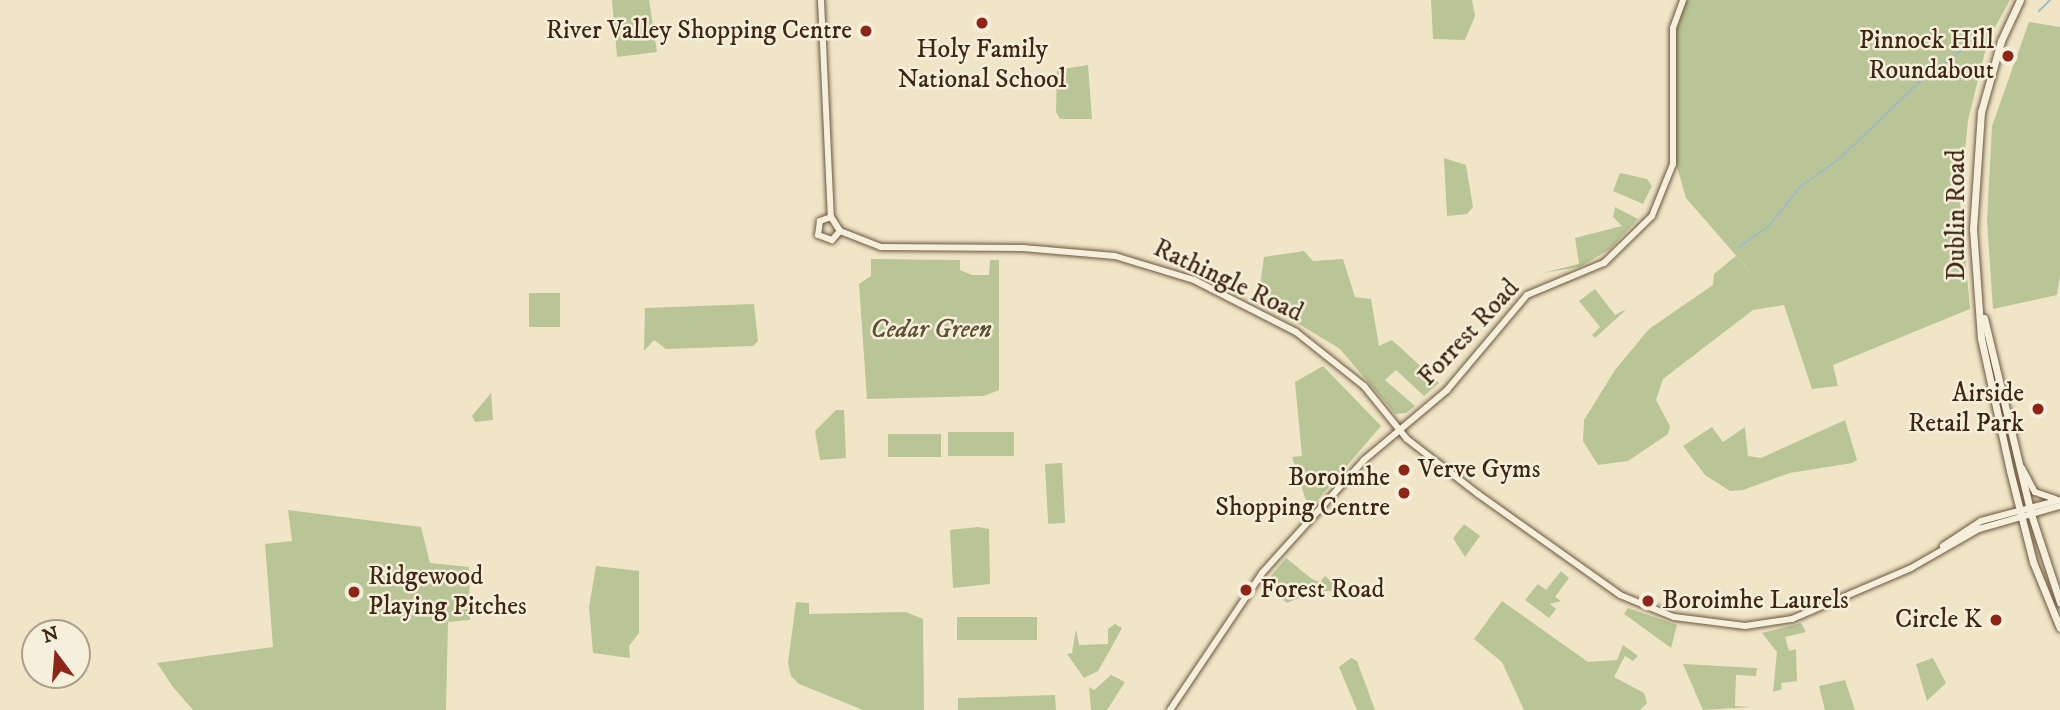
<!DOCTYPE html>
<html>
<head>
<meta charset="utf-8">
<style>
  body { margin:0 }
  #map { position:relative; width:2060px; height:710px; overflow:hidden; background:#f0e6c7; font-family:"IM FELL DW Pica",serif }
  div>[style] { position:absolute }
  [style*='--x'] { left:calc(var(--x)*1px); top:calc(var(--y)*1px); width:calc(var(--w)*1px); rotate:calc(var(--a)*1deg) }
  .green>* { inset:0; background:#b9c596; transform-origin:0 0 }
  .stream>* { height:2px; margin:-1px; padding:0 1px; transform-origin:1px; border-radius:1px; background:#a1bcc1 }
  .roads { filter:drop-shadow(0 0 2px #6b563e) drop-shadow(0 0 2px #6b563e) }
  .tertiary>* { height:6px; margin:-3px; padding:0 3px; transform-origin:3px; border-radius:3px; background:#f5efdb }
  .secondary>* { height:7px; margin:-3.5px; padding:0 3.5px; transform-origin:3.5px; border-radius:3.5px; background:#f5efdb }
  .dots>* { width:19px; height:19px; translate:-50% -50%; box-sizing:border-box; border:4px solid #f5efdb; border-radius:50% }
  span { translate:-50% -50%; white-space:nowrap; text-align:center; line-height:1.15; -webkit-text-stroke:5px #f5efdb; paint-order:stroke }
  .poi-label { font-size:26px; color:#3f2611 }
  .right { translate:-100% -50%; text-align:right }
  .left { translate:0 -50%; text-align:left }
  .street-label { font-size:26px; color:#3f2611 }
  .park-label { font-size:26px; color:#5e4e32; font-style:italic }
  .north { position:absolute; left:21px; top:619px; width:70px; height:70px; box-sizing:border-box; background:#f5efdb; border:2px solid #ac9f8a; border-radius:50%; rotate:344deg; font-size:19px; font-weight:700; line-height:28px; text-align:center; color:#3f2611 }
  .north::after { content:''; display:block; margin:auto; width:24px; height:32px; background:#8f2418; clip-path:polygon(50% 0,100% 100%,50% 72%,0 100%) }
</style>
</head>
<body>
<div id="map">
  <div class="green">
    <div style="clip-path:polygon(612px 0,649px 0,657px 52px,617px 57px)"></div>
    <div style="clip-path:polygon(1431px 0,1472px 0,1475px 16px,1465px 40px,1433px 39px)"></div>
    <div style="clip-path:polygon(1683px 0,2010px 0,1988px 40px,1968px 120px,1960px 202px,1970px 309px,1833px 365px,1838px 386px,1812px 389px,1784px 305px,1753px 310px,1663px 379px,1656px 400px,1670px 426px,1668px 434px,1628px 461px,1598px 465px,1583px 441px,1584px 420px,1615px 370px,1649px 329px,1713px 285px,1714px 274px,1736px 256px,1772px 297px,1686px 198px,1673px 153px,1673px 28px)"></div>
    <div style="clip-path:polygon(2029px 22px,2060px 27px,2060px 276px,2057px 295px,1993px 309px,1987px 221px,1992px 126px)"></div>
    <div style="clip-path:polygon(1088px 65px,1092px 119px,1060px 119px,1056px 112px,1057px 70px)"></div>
    <div style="clip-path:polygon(1444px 158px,1466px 165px,1473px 207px,1467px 214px,1447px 216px)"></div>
    <div style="clip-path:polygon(1620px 173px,1647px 179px,1652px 186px,1643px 204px,1613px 191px)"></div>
    <div style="clip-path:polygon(1615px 207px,1638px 219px,1610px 249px,1580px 267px,1542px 273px,1579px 264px,1575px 238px,1622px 226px,1613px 217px)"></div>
    <div style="clip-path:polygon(1304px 251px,1313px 261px,1343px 259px,1355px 297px,1371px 299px,1379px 346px,1392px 340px,1439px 383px,1424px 396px,1396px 370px,1385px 380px,1415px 406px,1406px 413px,1395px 414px,1340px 349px,1258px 299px,1264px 257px)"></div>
    <div style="clip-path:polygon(871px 259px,960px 260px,960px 270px,972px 275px,989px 275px,990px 260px,999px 260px,999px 390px,984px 396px,867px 399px,859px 284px,871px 276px)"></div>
    <div style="clip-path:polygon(1595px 289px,1615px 315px,1627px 309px,1595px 338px,1592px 335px,1600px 327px,1579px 301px)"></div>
    <div style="left:529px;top:293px;width:31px;height:34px"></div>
    <div style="clip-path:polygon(754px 304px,758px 341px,753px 346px,666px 349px,654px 340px,644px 351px,645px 308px)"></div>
    <div style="clip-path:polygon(1323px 366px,1381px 426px,1309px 510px,1292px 457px,1302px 456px,1295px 382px)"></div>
    <div style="clip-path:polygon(491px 393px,493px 420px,475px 422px,472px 416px)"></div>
    <div style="clip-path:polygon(836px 410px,844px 410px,846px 458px,820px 460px,815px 431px)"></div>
    <div style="clip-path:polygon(1845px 420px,1857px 460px,1852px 463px,1790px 473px,1743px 490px,1730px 491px,1705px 475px,1683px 446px,1712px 427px,1723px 442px,1745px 427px,1748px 456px,1761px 458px)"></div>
    <div style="left:1014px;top:432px;width:24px;height:66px;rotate:90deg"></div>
    <div style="left:888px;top:434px;width:53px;height:23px"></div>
    <div style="left:1062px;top:463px;width:60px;height:17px;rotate:87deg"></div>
    <div style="clip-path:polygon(288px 510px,421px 527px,430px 563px,469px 567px,470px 620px,448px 622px,446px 710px,193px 710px,173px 687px,157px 663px,273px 647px,265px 544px,292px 541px)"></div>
    <div style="clip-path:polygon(1464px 524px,1480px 536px,1465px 557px,1453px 538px)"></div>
    <div style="clip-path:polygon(978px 527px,989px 529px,990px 584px,953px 588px,950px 530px)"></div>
    <div style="clip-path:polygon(1286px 558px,1312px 579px,1320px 582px,1325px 576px,1335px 584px,1333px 591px,1316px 591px,1287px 603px,1264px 584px)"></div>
    <div style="clip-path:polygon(596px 566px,639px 571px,639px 633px,629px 646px,630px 658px,593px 653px,589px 607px)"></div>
    <div style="clip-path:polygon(1561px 571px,1569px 578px,1555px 597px,1561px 601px,1550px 604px,1556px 609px,1549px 618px,1525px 600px,1538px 584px,1546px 590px)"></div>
    <div style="clip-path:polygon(1502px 601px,1588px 662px,1617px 660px,1623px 645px,1638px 656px,1633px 661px,1625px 656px,1614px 677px,1644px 693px,1647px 703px,1640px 710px,1524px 710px,1502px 662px,1474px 639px)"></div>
    <div style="clip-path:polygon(796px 602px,809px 603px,809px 614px,906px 612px,923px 619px,924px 710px,863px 710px,799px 684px,791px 676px,788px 663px)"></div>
    <div style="clip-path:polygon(1628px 608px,1677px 625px,1671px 648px,1624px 614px)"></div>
    <div style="left:1037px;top:617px;width:23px;height:80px;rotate:90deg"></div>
    <div style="clip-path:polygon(1801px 623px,1806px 632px,1785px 637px,1789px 651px,1796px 649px,1797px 681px,1781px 683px,1782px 689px,1773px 692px,1777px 652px,1762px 633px)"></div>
    <div style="clip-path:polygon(1115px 624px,1122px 628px,1110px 650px,1098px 671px,1084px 678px,1067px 654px,1072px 653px,1076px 629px,1079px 645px,1108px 644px,1108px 629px)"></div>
    <div style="clip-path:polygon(1351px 658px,1357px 661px,1375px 710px,1357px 710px,1339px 667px)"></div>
    <div style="clip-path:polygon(1933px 658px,1946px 683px,1927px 701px,1916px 664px)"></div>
    <div style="clip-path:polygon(1683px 664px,1757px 668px,1756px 676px,1736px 675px,1735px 706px,1752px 707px,1703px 710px)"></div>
    <div style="clip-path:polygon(1111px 675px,1125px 682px,1107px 710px,1091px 710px,1089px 687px,1094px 690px)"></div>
    <div style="clip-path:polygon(1845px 680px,1855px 710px,1825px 710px,1819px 686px)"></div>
    <div style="clip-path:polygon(1055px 695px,1056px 710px,958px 710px,958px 698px)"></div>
  </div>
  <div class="stream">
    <div style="--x:2039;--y:11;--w:16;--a:-45"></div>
    <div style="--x:1739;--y:247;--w:35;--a:-35"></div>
    <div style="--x:1768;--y:227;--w:53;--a:-51.2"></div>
    <div style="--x:1801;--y:186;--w:47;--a:-35.4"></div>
    <div style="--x:1839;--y:159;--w:123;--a:-43.7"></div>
    <div style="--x:1928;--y:74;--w:77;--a:-34.9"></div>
  </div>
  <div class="roads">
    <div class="tertiary">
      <div style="--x:821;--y:0;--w:217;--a:87.4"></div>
      <div style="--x:831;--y:217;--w:12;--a:160"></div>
      <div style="--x:820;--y:221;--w:14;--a:98"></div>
      <div style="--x:818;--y:235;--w:15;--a:20"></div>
      <div style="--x:832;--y:240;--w:12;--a:-48"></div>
      <div style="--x:831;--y:217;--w:17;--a:57"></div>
      <div style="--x:840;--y:231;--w:44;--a:21.3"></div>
      <div style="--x:881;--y:247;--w:142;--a:0.4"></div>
      <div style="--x:1023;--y:248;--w:92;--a:5"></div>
      <div style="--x:1115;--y:256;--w:83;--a:16.9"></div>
      <div style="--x:1194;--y:280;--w:114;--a:27"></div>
      <div style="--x:1296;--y:332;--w:87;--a:38.5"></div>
      <div style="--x:1364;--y:386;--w:68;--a:50.9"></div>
      <div style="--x:1407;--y:439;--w:90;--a:37.8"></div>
      <div style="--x:1478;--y:494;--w:174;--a:35.4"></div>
      <div style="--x:1620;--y:595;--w:58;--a:22.2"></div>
      <div style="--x:1674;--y:617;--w:72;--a:7.2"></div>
      <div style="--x:1745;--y:626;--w:48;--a:-8.5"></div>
      <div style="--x:1792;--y:619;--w:129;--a:-23.2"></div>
      <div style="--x:1911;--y:568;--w:78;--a:-29.8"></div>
      <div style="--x:1979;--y:529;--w:84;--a:-15.9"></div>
      <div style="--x:2022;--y:468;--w:27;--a:62"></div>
      <div style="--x:2035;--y:492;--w:21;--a:19"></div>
      <div style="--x:1943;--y:546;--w:45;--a:-33.3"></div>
      <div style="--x:1981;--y:521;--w:82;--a:-14.9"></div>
      <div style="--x:1170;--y:710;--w:165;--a:-56.1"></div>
      <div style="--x:1262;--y:573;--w:152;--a:-47.9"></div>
      <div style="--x:1364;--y:460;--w:109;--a:-40.1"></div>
      <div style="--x:1447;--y:390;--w:124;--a:-49.9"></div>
      <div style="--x:1527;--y:295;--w:83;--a:-22.6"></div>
      <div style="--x:1604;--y:263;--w:67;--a:-44.4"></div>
      <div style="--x:1652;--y:216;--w:56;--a:-68"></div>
      <div style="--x:1673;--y:164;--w:136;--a:-90"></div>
      <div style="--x:1673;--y:28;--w:30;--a:-70"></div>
    </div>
    <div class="secondary">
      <div style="--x:2020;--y:0;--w:45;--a:114.9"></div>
      <div style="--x:2001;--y:41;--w:74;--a:105.7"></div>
      <div style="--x:1981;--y:112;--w:117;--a:93.9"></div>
      <div style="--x:1973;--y:229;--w:109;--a:85.8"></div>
      <div style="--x:1981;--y:338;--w:136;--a:77.7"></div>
      <div style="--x:2010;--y:471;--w:94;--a:75.8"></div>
      <div style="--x:2033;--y:562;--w:71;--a:67.8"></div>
      <div style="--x:1984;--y:318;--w:202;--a:76.5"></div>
      <div style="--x:2031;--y:514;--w:93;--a:71.8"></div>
    </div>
  </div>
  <div class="dots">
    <div style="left:982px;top:23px;background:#8f2418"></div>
    <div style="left:866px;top:31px;background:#8f2418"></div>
    <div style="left:2008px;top:56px;background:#8f2418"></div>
    <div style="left:2038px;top:409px;background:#8f2418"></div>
    <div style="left:1404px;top:470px;background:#8f2418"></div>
    <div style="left:1404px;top:493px;background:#8f2418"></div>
    <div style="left:1246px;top:590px;background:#8f2418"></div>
    <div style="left:354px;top:592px;background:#8f2418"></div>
    <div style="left:1648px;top:601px;background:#8f2418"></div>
    <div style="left:1996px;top:620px;background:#8f2418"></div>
  </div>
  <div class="poi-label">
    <span class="right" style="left:852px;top:31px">River Valley Shopping Centre</span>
    <span class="right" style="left:1994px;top:56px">Pinnock Hill<br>Roundabout</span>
    <span style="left:982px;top:65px">Holy Family<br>National School</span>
    <span class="right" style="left:2024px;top:409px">Airside<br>Retail Park</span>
    <span class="left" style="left:1418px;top:470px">Verve Gyms</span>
    <span class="right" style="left:1390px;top:493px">Boroimhe<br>Shopping Centre</span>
    <span class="left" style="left:368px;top:592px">Ridgewood<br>Playing Pitches</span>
    <span class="left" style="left:1260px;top:590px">Forest Road</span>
    <span class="left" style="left:1662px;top:601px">Boroimhe Laurels</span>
    <span class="right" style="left:1982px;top:620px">Circle K</span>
  </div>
  <div class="street-label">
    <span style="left:1957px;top:215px;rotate:-90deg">Dublin Road</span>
    <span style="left:1228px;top:281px;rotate:25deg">Rathingle Road</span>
    <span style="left:1469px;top:333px;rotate:-47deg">Forrest Road</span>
  </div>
  <div class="park-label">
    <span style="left:931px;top:330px">Cedar Green</span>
  </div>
  <div class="north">N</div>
</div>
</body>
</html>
